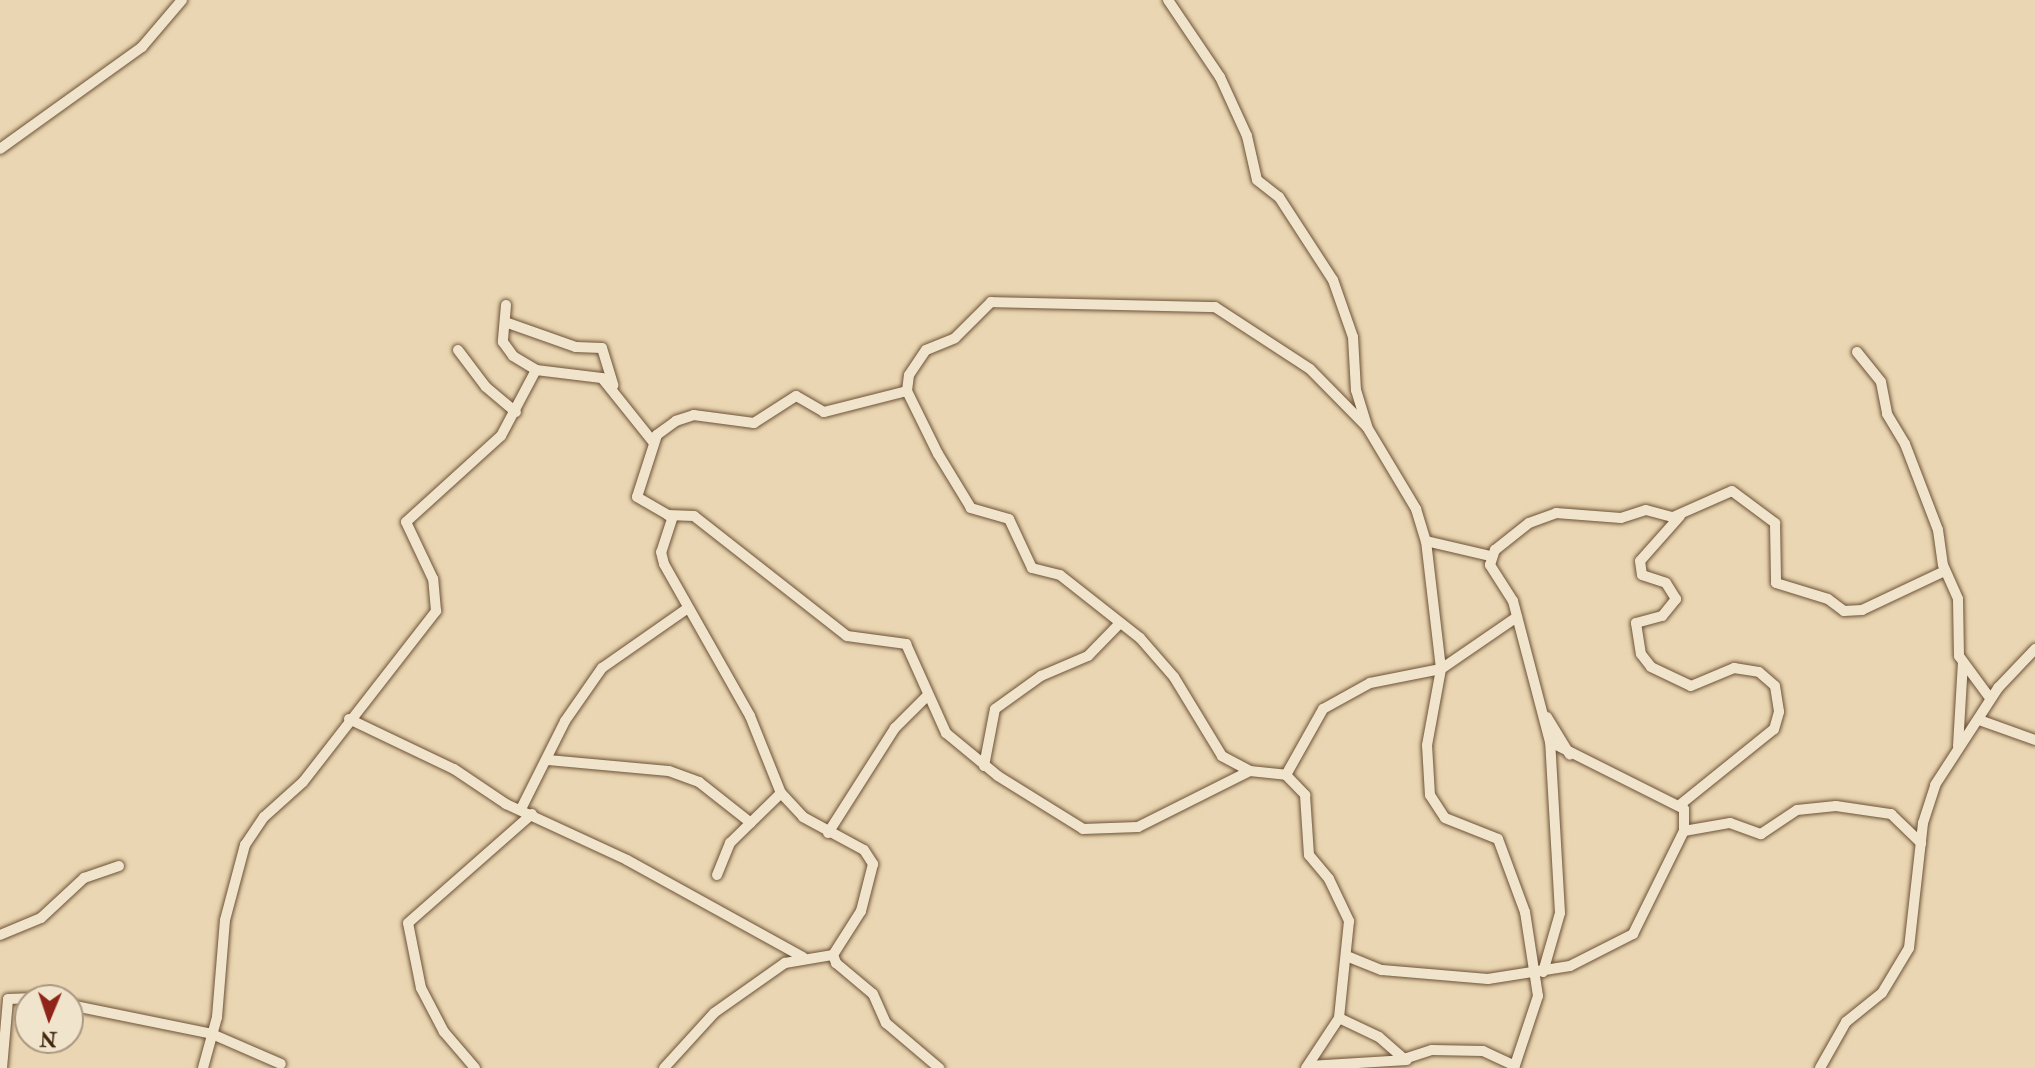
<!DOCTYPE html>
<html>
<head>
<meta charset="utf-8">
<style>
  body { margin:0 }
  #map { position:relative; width:2035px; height:1068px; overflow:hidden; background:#ead6b2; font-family:"IM FELL Double Pica",serif }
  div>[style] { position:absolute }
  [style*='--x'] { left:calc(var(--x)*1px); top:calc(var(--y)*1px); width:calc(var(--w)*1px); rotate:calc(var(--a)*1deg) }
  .roads { filter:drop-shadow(0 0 2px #6d5237) drop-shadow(0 0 2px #6d5237) }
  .minor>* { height:10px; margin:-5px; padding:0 5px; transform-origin:5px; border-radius:5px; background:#f1e4cd }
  span { translate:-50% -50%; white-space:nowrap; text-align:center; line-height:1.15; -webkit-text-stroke:6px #f1e4cd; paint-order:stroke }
  .north { position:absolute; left:14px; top:984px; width:70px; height:70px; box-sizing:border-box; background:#f1e4cd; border:2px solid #ab9881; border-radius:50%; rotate:182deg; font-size:19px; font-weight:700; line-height:28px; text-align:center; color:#43260e }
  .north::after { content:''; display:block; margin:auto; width:24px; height:32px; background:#8f2418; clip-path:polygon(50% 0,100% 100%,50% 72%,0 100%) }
</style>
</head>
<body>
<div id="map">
  <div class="roads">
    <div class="minor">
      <div style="--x:1168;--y:0;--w:93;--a:56"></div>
      <div style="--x:1220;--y:77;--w:65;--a:65.4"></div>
      <div style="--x:1247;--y:136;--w:45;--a:77.2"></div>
      <div style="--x:1257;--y:180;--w:28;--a:38"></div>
      <div style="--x:1279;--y:197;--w:99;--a:57"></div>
      <div style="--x:1333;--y:280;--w:60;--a:70.7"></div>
      <div style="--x:1353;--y:337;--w:53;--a:86.8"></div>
      <div style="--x:1356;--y:390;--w:39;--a:73"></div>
      <div style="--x:0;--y:149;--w:175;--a:-35.7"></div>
      <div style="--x:142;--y:47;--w:62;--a:-49.6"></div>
      <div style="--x:506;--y:305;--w:37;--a:95"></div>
      <div style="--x:503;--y:342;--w:17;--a:54"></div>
      <div style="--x:513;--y:356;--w:27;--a:31"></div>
      <div style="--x:536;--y:370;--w:66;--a:6.9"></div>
      <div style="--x:602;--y:378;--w:83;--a:51.3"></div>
      <div style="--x:505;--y:322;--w:75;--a:19.4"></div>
      <div style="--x:576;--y:347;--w:26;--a:2"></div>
      <div style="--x:602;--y:348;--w:39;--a:73"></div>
      <div style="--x:458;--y:350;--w:46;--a:52.9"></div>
      <div style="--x:486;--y:387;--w:39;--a:40"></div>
      <div style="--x:1857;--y:352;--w:38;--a:51"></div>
      <div style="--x:1881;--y:382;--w:33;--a:79"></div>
      <div style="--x:1887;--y:414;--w:35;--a:59"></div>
      <div style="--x:1905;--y:444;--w:92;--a:69"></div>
      <div style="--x:1938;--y:530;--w:35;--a:82"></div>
      <div style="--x:1943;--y:565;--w:37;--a:66"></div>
      <div style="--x:1958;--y:599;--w:57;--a:89"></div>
      <div style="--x:1959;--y:656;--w:52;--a:53.6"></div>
      <div style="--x:907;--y:391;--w:86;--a:165.8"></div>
      <div style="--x:824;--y:412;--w:32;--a:-150"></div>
      <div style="--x:796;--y:396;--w:50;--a:147.3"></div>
      <div style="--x:754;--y:423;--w:61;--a:-172.4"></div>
      <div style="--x:694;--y:415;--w:19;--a:162"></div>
      <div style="--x:676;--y:421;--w:24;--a:144"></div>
      <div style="--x:657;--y:435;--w:65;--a:107.9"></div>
      <div style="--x:637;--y:497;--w:36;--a:30"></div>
      <div style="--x:668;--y:515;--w:26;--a:2"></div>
      <div style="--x:694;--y:516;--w:194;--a:38.1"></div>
      <div style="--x:847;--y:636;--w:60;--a:7.7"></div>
      <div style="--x:906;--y:644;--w:98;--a:65.8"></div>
      <div style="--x:946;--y:733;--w:67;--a:39.6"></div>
      <div style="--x:998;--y:776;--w:100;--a:31.9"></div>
      <div style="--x:1083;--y:829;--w:55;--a:-2.1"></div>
      <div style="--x:1138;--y:827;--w:125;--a:-26.6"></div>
      <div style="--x:1250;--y:771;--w:36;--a:6"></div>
      <div style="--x:1286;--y:775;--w:28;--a:46"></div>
      <div style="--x:1305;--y:795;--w:60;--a:86.2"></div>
      <div style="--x:1309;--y:855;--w:31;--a:50"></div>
      <div style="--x:1329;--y:879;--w:47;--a:64.5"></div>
      <div style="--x:1349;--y:921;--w:98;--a:95.9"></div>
      <div style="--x:1339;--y:1018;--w:44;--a:25.4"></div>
      <div style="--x:1379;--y:1037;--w:33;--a:41"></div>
      <div style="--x:1404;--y:1059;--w:29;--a:-18"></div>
      <div style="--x:1432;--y:1050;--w:51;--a:1.1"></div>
      <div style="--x:1483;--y:1051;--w:35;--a:25"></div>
      <div style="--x:673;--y:516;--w:38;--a:108"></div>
      <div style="--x:661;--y:552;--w:12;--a:76"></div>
      <div style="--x:664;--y:564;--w:175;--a:60.5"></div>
      <div style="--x:750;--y:716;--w:83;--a:68.1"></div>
      <div style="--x:781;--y:793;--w:33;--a:47"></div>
      <div style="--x:803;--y:817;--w:69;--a:28.4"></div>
      <div style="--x:864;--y:850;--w:17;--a:57"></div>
      <div style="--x:873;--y:864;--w:49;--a:104.3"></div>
      <div style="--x:861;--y:911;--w:52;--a:122.5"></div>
      <div style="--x:833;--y:955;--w:9;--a:69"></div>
      <div style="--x:836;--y:963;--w:48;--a:40"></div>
      <div style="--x:873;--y:994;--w:32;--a:66"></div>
      <div style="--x:886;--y:1023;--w:70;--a:40.3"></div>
      <div style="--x:1680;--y:516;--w:60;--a:131.6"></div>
      <div style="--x:1640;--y:561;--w:14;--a:82"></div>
      <div style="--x:1642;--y:575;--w:25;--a:18"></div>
      <div style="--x:1666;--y:583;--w:19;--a:58"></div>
      <div style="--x:1676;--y:599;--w:22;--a:129"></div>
      <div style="--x:1662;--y:616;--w:27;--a:165"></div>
      <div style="--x:1636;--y:623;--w:31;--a:81"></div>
      <div style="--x:1641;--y:654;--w:16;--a:52"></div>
      <div style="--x:1651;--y:667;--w:44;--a:25.4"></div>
      <div style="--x:1691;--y:686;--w:47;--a:-22.7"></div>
      <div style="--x:1734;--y:668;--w:25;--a:9"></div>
      <div style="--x:1759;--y:672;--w:21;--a:41"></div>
      <div style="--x:1775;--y:686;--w:26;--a:81"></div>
      <div style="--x:1779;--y:712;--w:18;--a:106"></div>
      <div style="--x:1774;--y:729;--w:119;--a:141.1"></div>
      <div style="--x:1426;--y:541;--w:66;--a:13.2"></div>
      <div style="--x:1547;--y:717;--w:44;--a:58.8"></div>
      <div style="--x:349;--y:719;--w:116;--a:25.5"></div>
      <div style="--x:454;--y:769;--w:63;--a:33.9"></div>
      <div style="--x:506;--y:804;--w:133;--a:24.8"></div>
      <div style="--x:627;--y:860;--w:201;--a:28.9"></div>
      <div style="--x:1982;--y:721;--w:56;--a:19.7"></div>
      <div style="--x:1958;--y:746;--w:84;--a:-86.6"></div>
      <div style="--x:548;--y:760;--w:121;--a:5.2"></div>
      <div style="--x:669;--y:771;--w:32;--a:20"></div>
      <div style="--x:699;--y:782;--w:66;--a:38.3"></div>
      <div style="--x:984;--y:766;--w:58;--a:-79.1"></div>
      <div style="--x:995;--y:709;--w:57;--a:-35.7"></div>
      <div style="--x:1041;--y:676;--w:51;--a:-23.1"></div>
      <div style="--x:1088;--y:656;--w:45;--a:-45.9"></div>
      <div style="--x:1250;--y:771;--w:32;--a:-152"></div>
      <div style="--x:1222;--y:756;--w:92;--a:-121.3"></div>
      <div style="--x:1174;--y:677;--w:52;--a:-131.1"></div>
      <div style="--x:1140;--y:638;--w:102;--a:-141.8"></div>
      <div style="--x:1060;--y:575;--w:29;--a:-166"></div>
      <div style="--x:1032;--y:568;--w:54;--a:-115.1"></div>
      <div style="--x:1009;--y:519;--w:40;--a:-164"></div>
      <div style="--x:971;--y:508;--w:63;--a:-121.4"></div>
      <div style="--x:938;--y:454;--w:70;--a:-116.2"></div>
      <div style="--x:907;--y:391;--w:16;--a:-83"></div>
      <div style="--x:909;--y:375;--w:30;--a:-56"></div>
      <div style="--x:926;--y:350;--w:31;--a:-22"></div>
      <div style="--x:955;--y:338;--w:51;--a:-45"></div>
      <div style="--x:991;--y:302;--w:224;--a:1.3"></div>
      <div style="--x:1215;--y:307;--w:113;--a:33.1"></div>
      <div style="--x:1310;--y:369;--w:81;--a:45.5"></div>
      <div style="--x:1367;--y:427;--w:96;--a:59.1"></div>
      <div style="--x:1416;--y:509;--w:34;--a:73"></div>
      <div style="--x:1426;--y:541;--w:129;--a:83.3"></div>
      <div style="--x:1441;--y:669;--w:77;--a:100.4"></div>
      <div style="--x:1427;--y:745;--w:50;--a:86.6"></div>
      <div style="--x:1430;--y:795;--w:27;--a:57"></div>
      <div style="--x:1445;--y:818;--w:57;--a:21.6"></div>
      <div style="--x:1498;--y:839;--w:78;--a:69.7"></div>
      <div style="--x:1525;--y:912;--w:85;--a:81.2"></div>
      <div style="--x:1538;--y:996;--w:76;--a:108.4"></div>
      <div style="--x:1286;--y:775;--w:76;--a:-60.7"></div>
      <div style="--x:1323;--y:709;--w:54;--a:-29"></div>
      <div style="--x:1370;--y:683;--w:72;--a:-11.2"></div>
      <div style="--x:1441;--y:669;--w:92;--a:-34.4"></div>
      <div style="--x:521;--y:809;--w:98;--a:-63.4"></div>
      <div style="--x:565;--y:721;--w:65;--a:-55.1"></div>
      <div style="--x:602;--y:668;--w:105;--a:-34.9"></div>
      <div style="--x:1684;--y:831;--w:47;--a:-9.9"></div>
      <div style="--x:1730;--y:823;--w:33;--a:20"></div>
      <div style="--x:1761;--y:834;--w:43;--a:-33.7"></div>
      <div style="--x:1797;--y:810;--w:39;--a:-6"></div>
      <div style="--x:1836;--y:806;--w:56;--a:8.3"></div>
      <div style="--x:1891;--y:814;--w:42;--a:44"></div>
      <div style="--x:828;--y:833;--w:125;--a:-57.5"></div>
      <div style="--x:895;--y:728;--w:44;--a:-45"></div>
      <div style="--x:717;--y:875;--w:35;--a:-68"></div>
      <div style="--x:730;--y:843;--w:71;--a:-44.4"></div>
      <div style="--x:0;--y:935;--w:44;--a:-22.5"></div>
      <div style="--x:41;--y:918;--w:59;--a:-42.9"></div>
      <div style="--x:84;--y:878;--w:37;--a:-19"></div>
      <div style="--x:1349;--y:957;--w:35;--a:22"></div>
      <div style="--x:1382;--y:970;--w:106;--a:4.9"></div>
      <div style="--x:1488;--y:979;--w:83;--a:-9"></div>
      <div style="--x:1570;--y:966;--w:71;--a:-26.9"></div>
      <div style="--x:1633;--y:934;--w:115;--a:-63.7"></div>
      <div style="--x:1684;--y:831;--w:22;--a:-90"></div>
      <div style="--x:1684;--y:809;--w:150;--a:-153.4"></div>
      <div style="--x:1543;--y:972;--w:61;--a:-73.9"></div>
      <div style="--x:1560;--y:913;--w:171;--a:-93.3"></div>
      <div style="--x:1550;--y:742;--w:146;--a:-104.7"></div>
      <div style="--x:1513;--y:601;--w:43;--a:-122.6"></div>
      <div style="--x:1490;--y:565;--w:16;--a:-72"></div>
      <div style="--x:1495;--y:550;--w:43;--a:-38.5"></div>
      <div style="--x:1529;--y:523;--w:29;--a:-20"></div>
      <div style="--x:1556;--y:513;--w:65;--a:4.4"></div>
      <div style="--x:1621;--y:518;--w:26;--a:-18"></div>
      <div style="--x:1646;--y:510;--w:28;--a:15"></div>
      <div style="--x:1673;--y:517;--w:64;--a:-23.8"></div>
      <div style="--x:1732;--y:491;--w:54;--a:36.7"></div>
      <div style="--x:1775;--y:523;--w:60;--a:89"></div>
      <div style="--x:1776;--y:583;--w:54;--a:17.1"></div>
      <div style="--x:1828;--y:599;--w:20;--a:37"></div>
      <div style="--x:1844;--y:611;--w:18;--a:-3"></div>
      <div style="--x:1862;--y:610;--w:92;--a:-25.2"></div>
      <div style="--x:70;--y:1005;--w:145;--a:11.5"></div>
      <div style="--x:212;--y:1034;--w:75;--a:23.5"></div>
      <div style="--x:1309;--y:1066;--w:98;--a:-3.5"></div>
      <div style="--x:2;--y:1068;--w:69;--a:-85"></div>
      <div style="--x:8;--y:999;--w:27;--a:-2"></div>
      <div style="--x:203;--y:1068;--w:53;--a:-74.6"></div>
      <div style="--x:217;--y:1017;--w:97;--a:-85.3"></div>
      <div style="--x:225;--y:920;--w:78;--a:-75.1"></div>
      <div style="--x:245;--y:845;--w:34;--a:-56"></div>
      <div style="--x:264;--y:817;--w:52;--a:-41.9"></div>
      <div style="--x:303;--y:782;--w:217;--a:-52.1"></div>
      <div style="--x:436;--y:611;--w:32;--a:-95"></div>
      <div style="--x:433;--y:579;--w:63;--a:-115.3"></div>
      <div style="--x:406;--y:522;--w:128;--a:-42.2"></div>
      <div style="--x:501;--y:436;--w:75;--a:-62.1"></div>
      <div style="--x:475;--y:1068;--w:48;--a:-130.7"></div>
      <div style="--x:444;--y:1032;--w:50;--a:-117.6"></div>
      <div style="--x:421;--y:988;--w:66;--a:-101.3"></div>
      <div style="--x:408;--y:923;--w:165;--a:-41.3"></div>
      <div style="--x:664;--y:1068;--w:74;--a:-47.7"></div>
      <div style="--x:714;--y:1013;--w:87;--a:-35.2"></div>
      <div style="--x:785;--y:963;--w:49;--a:-9.5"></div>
      <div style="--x:1306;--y:1068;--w:60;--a:-56.6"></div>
      <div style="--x:1820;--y:1068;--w:53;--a:-60.5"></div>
      <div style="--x:1846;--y:1022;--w:46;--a:-38.9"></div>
      <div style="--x:1882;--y:993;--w:52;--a:-59"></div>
      <div style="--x:1909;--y:948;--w:126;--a:-83.6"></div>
      <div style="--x:1923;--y:823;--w:40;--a:-72"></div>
      <div style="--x:1935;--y:785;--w:116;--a:-57"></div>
      <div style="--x:1998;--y:688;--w:54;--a:-46.5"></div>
    </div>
  </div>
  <div class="north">N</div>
</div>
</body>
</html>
